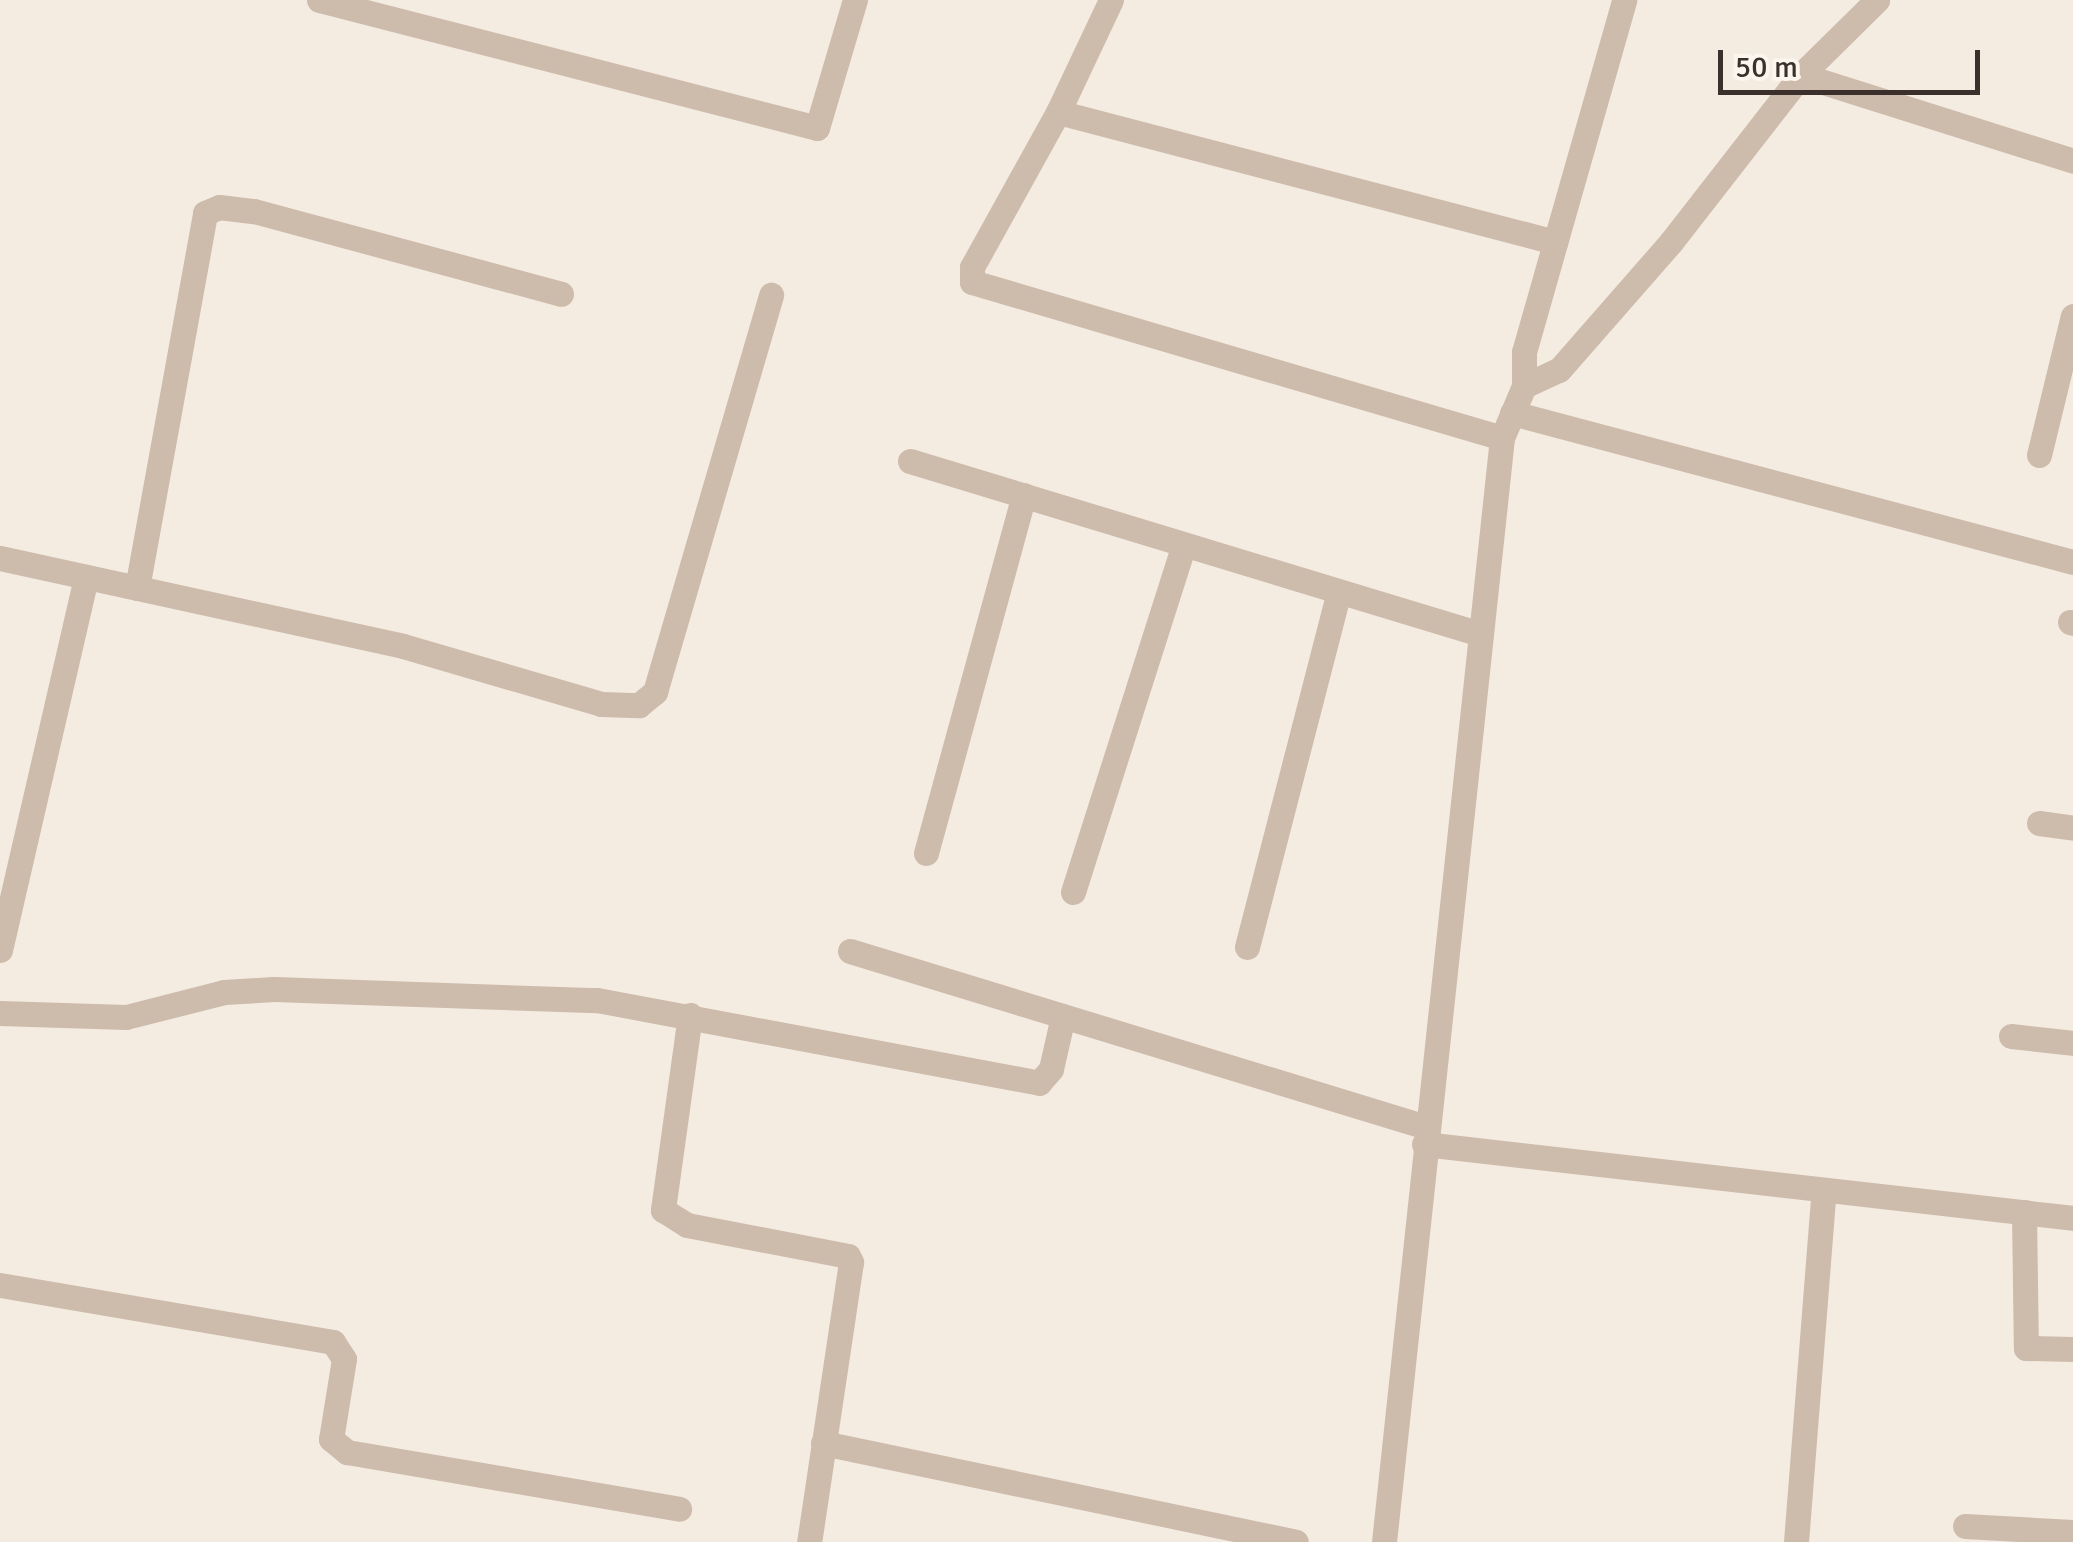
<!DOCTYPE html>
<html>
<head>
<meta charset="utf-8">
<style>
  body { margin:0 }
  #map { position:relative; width:2073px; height:1542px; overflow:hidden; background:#f4ebe1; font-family:Signika,sans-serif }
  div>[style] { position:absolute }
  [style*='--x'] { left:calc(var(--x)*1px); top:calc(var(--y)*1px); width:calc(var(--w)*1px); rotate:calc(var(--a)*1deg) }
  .street>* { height:25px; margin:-12.5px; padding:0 12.5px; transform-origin:12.5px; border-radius:12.5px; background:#cdbbac }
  span { translate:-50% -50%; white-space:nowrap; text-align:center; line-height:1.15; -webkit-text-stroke:9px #fbf5ee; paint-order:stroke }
  .scale { position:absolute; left:1718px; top:50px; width:262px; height:45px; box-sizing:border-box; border:5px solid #3b302b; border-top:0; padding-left:12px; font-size:30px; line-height:35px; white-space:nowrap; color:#3b302b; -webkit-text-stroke:8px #fbf5ee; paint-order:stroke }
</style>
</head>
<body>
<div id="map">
  <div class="street">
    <div style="--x:319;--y:0;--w:514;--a:14.41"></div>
    <div style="--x:817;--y:128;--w:134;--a:-73.5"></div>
    <div style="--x:1111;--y:0;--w:124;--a:115.3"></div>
    <div style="--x:1058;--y:112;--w:514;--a:14.66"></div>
    <div style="--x:1801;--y:75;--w:107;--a:-44.6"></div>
    <div style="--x:1058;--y:112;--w:177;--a:119"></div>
    <div style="--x:972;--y:267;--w:15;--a:90"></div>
    <div style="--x:972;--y:282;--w:552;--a:16.4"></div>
    <div style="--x:1524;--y:386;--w:38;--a:-25"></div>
    <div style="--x:1559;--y:370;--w:170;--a:-48.8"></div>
    <div style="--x:1671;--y:242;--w:212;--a:-52.1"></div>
    <div style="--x:1801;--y:75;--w:285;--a:17.5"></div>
    <div style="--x:1512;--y:413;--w:580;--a:14.87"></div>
    <div style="--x:2039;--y:455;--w:143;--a:-76.3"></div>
    <div style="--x:910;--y:461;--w:596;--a:16.88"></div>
    <div style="--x:0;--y:558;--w:412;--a:12.3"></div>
    <div style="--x:403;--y:646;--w:206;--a:16.3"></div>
    <div style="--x:601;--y:704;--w:38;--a:2"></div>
    <div style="--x:639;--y:705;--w:21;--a:-39"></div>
    <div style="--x:655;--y:692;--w:414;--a:-73.7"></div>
    <div style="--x:137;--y:588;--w:381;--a:-79.7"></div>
    <div style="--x:205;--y:213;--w:15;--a:-23"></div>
    <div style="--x:219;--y:207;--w:35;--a:7"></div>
    <div style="--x:254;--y:211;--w:318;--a:15.1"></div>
    <div style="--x:2070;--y:622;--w:3;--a:18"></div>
    <div style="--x:2039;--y:823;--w:34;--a:8"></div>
    <div style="--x:926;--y:853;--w:371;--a:-74.7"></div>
    <div style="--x:1073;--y:892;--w:364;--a:-72.3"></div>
    <div style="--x:1247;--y:947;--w:367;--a:-75.5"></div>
    <div style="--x:0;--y:950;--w:383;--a:-77"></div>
    <div style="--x:850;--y:951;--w:602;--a:16.99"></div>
    <div style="--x:0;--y:1013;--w:126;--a:1.8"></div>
    <div style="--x:126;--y:1017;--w:101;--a:-14.3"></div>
    <div style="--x:224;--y:992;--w:50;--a:-3.4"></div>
    <div style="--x:274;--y:989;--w:323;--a:2"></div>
    <div style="--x:597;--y:1000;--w:450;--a:10.6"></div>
    <div style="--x:1039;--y:1083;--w:18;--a:-49"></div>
    <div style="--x:1051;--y:1069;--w:54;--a:-77.2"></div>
    <div style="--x:690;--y:1015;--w:197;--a:97.9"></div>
    <div style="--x:663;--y:1210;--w:28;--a:32"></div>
    <div style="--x:687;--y:1225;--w:164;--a:10.9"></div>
    <div style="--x:848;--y:1256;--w:7;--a:63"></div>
    <div style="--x:851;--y:1262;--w:283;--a:98.5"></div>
    <div style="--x:2011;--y:1036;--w:62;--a:6.4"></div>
    <div style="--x:1424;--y:1144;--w:653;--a:6.5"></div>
    <div style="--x:2024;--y:1212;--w:136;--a:89.2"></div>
    <div style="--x:2026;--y:1348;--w:47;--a:1.2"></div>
    <div style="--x:0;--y:1285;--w:338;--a:9.7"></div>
    <div style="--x:333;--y:1342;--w:20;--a:57"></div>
    <div style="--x:344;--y:1359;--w:81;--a:99.2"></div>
    <div style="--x:331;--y:1439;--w:21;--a:39"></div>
    <div style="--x:347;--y:1452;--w:337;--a:9.7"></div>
    <div style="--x:823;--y:1443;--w:483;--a:11.8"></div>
    <div style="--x:1965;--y:1526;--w:108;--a:3.2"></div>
    <div style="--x:1384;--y:1542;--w:1110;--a:-83.9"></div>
    <div style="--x:1502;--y:438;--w:56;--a:-67.1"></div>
    <div style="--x:1524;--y:386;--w:34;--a:-90"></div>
    <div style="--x:1524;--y:352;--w:366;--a:-74.1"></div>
    <div style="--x:1796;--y:1542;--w:353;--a:-85.5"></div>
  </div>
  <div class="scale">50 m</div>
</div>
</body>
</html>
